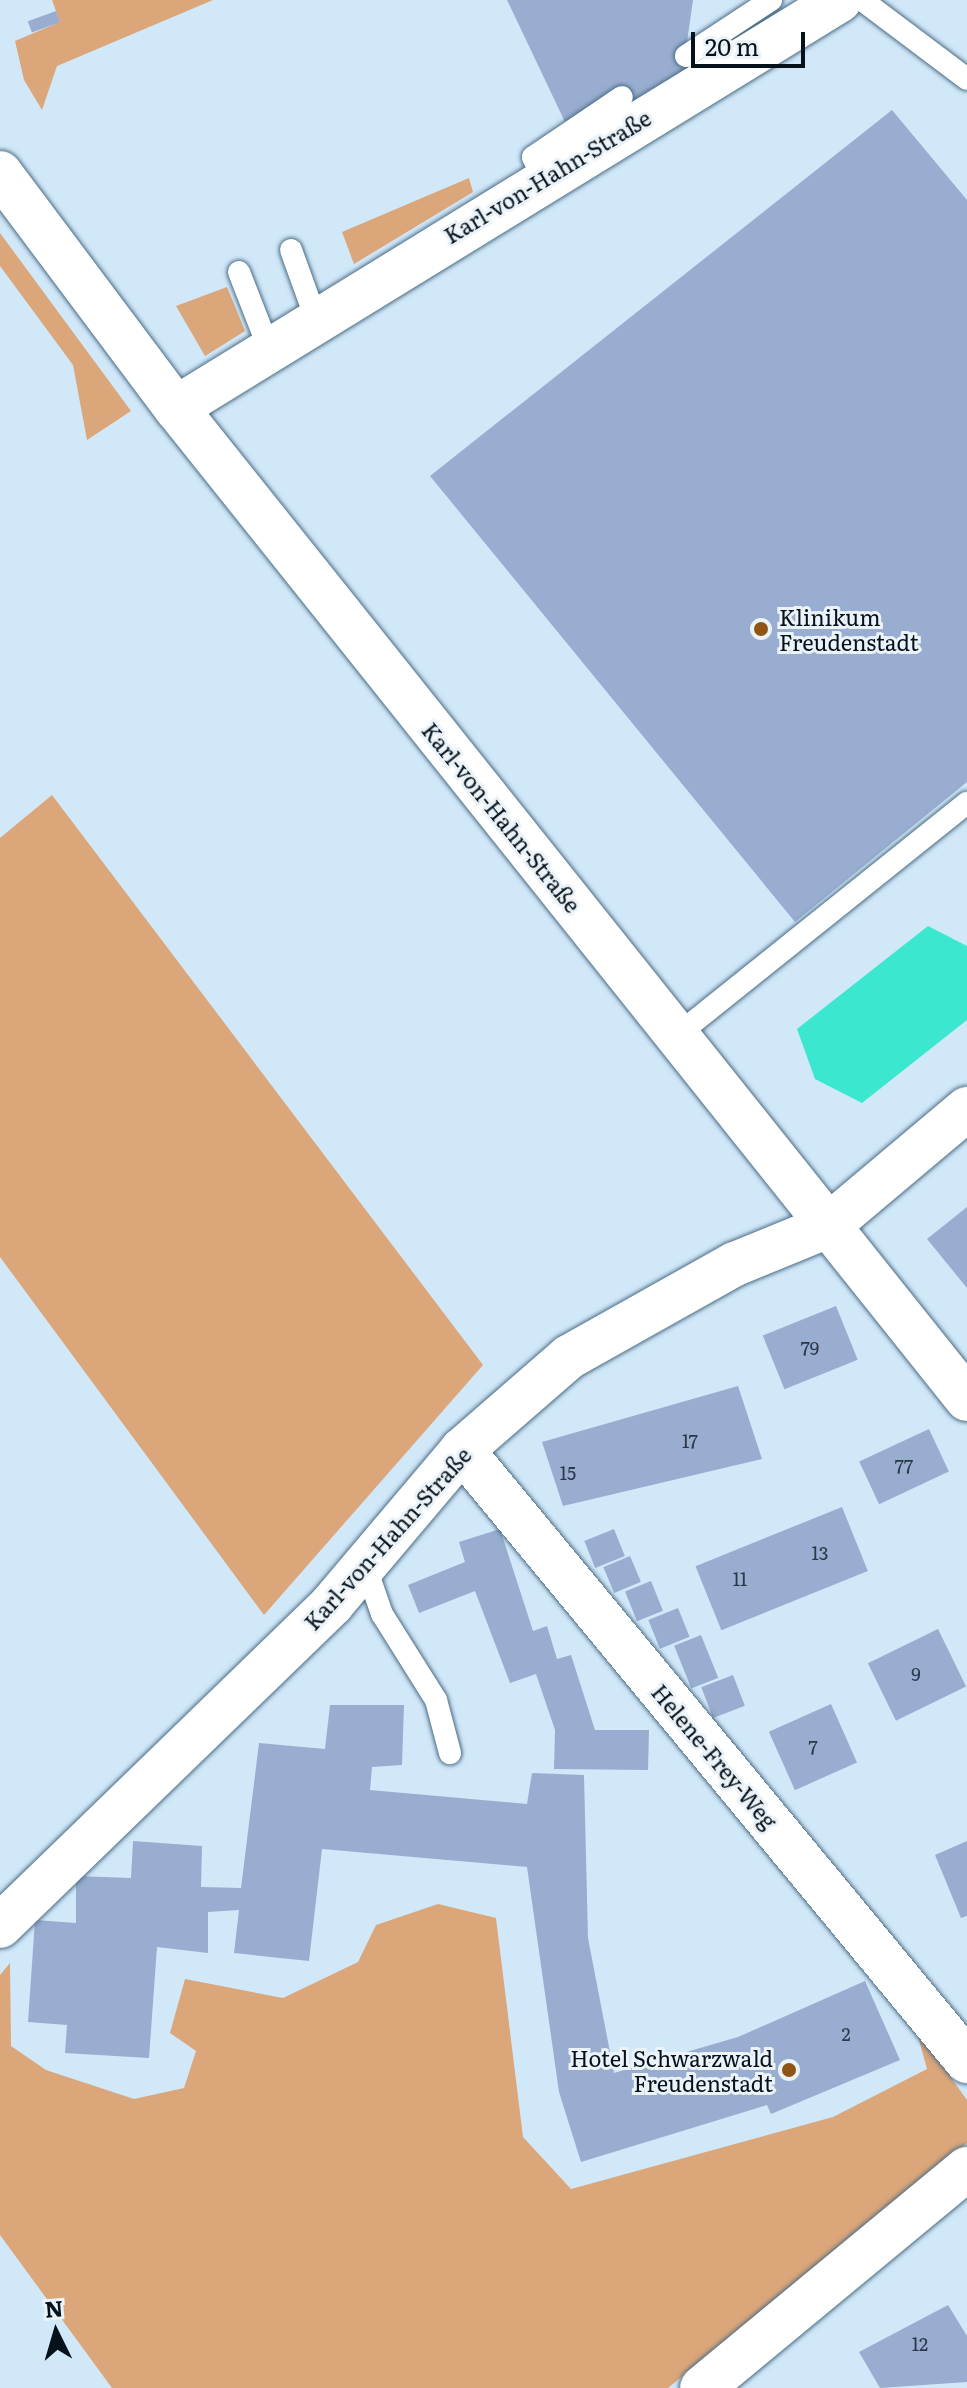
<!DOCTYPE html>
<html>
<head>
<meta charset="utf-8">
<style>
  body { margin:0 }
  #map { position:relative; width:967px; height:2388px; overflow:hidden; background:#d1e8f9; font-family:Literata,serif }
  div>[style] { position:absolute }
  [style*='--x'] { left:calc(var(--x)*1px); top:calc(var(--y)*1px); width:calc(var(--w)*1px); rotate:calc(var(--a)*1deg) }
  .green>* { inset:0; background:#dba679 }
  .water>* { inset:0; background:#3ce7cf }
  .building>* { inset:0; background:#99add0; transform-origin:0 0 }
  .roads { filter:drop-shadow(0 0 2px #4a6c85) drop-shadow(0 0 2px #4a6c85) }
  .service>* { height:22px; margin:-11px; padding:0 11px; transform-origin:11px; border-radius:11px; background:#fff }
  .minor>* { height:44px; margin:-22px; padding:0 22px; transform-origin:22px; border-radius:22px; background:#fff }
  .dots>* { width:22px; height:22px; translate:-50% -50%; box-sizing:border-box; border:4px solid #ebf3f8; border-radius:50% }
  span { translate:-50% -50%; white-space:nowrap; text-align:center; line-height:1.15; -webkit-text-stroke:6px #ebf3f8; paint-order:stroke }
  .number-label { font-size:18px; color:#2a3949 }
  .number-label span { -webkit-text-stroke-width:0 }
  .street-label { font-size:22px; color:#05121c }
  .poi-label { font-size:22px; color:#05121c }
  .left { translate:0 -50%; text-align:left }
  .right { translate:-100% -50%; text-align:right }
  .north { position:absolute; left:16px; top:2292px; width:80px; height:80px; -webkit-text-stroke:6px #ebf3f8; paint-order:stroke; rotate:355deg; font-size:22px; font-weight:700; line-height:32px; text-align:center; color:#05121c }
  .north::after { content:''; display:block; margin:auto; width:28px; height:36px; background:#05121c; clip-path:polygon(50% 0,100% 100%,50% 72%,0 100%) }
  .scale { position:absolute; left:691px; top:32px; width:114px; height:36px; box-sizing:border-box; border:4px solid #05121c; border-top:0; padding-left:10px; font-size:24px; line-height:28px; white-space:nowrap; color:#05121c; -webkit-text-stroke:6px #ebf3f8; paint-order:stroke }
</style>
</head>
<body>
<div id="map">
  <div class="green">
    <div style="clip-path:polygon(52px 0,213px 0,57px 66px,42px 110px,24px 80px,15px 41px,60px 22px)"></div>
    <div style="clip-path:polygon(469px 178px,473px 192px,354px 264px,342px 232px)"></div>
    <div style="clip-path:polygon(0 233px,131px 411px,87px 440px,73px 365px,0 266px)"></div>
    <div style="clip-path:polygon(227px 287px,245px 331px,205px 356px,176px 306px)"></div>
    <div style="clip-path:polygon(52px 795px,483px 1365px,264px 1615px,0 1257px,0 838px)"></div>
    <div style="clip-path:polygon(438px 1904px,496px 1918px,523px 2137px,571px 2189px,833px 2117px,927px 2069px,916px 2029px,967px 2100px,967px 2143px,668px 2388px,112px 2388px,0 2235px,0 1975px,10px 1963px,11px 2046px,46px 2070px,134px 2099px,184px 2088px,196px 2051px,170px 2033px,185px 1979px,283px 1998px,358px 1962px,376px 1925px)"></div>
  </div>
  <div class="water">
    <div style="clip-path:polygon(928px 926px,967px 946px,967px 1020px,862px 1103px,815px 1079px,797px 1029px)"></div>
  </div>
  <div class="building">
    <div style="clip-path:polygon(507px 0,693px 0,678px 105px,615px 97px,565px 122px)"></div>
    <div style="left:56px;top:11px;width:12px;height:30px;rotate:70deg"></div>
    <div style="clip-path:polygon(892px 110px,967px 200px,967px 782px,795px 922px,430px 476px)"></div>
    <div style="clip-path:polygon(967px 1207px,967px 1288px,927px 1239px)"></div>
    <div style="left:836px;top:1306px;width:58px;height:79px;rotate:68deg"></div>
    <div style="clip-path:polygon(738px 1386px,762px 1459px,563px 1506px,542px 1442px)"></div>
    <div style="left:929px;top:1429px;width:47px;height:77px;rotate:65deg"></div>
    <div style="left:842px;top:1507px;width:69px;height:158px;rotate:68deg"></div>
    <div style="clip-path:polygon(500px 1529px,533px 1631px,547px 1626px,557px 1659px,571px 1655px,595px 1730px,649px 1730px,648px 1770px,554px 1769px,555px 1730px,536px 1674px,510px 1683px,475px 1591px,419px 1613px,408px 1585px,465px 1562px,459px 1542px)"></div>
    <div style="left:614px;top:1529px;width:29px;height:32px;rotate:68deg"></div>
    <div style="left:630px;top:1556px;width:28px;height:29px;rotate:67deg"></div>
    <div style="left:651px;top:1581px;width:32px;height:28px;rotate:68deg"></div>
    <div style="left:678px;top:1608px;width:31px;height:32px;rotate:68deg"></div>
    <div style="left:938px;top:1629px;width:64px;height:78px;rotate:64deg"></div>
    <div style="left:701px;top:1635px;width:46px;height:29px;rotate:68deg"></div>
    <div style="left:733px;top:1675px;width:33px;height:34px;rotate:69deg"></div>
    <div style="left:831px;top:1704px;width:64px;height:68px;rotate:66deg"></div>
    <div style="clip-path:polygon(330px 1705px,404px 1705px,402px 1765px,372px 1767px,370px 1790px,527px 1804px,532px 1773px,584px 1775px,588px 1938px,614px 2073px,738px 2037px,865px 1981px,900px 2060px,771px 2114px,767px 2105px,581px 2162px,559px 2092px,527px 1867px,322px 1849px,309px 1961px,234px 1953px,239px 1910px,208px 1912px,208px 1953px,157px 1947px,149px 2058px,65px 2053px,67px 2025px,28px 2022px,35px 1920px,76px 1923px,76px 1876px,131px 1878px,133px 1841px,202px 1846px,201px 1887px,241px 1888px,259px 1743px,325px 1749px)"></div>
    <div style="clip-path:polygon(967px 1841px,967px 1916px,961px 1918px,935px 1855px)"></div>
    <div style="clip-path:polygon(948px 2305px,967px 2336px,967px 2382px,880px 2388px,859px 2352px)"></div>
  </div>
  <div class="roads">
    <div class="service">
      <div style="--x:862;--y:0;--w:131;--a:37"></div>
      <div style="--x:686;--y:56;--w:102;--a:-33.4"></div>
      <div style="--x:543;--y:177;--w:22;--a:-117"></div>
      <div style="--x:533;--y:157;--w:107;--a:-34"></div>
      <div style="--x:291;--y:250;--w:73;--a:70.1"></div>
      <div style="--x:239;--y:272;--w:83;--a:68.7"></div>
      <div style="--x:676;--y:1036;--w:373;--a:-38.7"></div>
      <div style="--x:365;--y:1565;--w:52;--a:70.9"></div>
      <div style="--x:382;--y:1614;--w:102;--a:57.9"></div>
      <div style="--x:436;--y:1700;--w:55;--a:75.2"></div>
    </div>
    <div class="minor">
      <div style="--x:0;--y:173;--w:294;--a:53.2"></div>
      <div style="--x:176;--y:408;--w:1268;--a:51.4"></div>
      <div style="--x:176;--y:408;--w:779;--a:-31.57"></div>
      <div style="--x:462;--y:1450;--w:793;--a:50.43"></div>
      <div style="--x:0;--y:1926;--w:463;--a:-44.1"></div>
      <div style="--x:332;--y:1604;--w:202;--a:-49.8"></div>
      <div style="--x:462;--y:1450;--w:142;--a:-41"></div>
      <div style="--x:569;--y:1357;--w:190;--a:-29.3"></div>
      <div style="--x:735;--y:1264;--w:100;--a:-22.2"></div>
      <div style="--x:828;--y:1226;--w:182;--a:-40.1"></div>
      <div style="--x:702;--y:2388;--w:344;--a:-39.6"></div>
    </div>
  </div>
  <div class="dots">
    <div style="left:761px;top:629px;background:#905414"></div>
    <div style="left:789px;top:2070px;background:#905414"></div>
  </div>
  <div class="number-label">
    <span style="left:810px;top:1348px">79</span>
    <span style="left:690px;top:1441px">17</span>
    <span style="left:904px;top:1466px">77</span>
    <span style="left:568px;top:1473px">15</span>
    <span style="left:820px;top:1553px">13</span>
    <span style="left:740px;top:1579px">11</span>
    <span style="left:916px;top:1674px">9</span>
    <span style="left:813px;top:1747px">7</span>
    <span style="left:846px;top:2034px">2</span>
    <span style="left:920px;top:2344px">12</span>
  </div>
  <div class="street-label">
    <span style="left:547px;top:176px;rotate:-31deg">Karl-von-Hahn-Straße</span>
    <span style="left:502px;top:817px;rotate:51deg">Karl-von-Hahn-Straße</span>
    <span style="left:387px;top:1538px;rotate:-48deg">Karl-von-Hahn-Straße</span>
    <span style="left:715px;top:1756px;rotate:50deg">Helene-Frey-Weg</span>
  </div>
  <div class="poi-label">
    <span class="left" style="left:779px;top:629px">Klinikum<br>Freudenstadt</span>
    <span class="right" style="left:773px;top:2070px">Hotel Schwarzwald<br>Freudenstadt</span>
  </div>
  <div class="north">N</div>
  <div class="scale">20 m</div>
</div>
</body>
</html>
